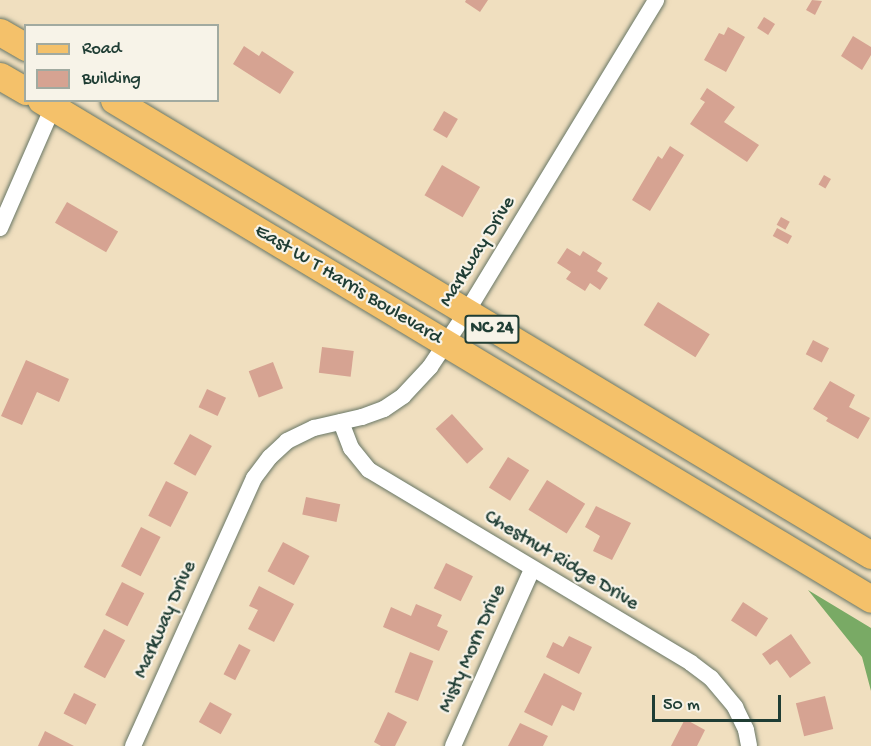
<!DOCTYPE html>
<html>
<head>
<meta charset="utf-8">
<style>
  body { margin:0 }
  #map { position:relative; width:871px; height:746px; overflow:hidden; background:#f0dfbf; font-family:"Gochi Hand",sans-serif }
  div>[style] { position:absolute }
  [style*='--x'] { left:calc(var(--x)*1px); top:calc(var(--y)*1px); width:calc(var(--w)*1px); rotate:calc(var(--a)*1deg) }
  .forest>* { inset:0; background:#79aa65 }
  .building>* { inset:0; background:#d6a392; transform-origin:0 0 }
  .roads { filter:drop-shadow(0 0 2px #687665) drop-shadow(0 0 2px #687665) }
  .street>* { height:16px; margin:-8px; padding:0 8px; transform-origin:8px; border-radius:8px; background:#fff }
  .primary>* { height:27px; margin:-13.5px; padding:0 13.5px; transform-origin:13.5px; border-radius:13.5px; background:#f4c16a }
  span { translate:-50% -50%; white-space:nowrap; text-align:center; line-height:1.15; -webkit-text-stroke:4.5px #f7f3e8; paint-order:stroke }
  .shield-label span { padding:2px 4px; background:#f7f3e8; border:2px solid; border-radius:4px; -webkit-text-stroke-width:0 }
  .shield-label { font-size:18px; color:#1f3d34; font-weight:700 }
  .street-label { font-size:20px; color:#1f3d34 }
  .legend { position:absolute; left:24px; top:24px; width:195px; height:78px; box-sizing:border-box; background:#f7f3e8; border:2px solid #a1aaa0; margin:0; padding:8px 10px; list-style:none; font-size:18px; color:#1f3d34 }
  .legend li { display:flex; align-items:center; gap:12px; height:30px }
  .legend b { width:30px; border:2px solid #a1aaa0 }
  .scale { position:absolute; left:652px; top:695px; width:129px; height:27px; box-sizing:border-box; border:3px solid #1f3d34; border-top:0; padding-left:8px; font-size:18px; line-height:21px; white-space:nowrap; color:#1f3d34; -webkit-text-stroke:4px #f7f3e8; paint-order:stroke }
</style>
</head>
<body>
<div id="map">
  <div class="forest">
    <div style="clip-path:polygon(808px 590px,871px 628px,871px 691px,862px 657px)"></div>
  </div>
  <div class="building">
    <div style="clip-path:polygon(466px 0,488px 0,480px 12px,465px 2px)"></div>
    <div style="clip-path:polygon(812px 0,822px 1px,815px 15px,806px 10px)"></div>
    <div style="left:764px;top:17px;width:13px;height:13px;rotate:32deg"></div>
    <div style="clip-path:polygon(728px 27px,745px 37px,726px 72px,704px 60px,719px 33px,724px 35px)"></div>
    <div style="clip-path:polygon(853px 36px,871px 47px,871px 55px,862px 70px,841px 56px)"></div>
    <div style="clip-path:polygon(244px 46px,259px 56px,262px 51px,294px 72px,280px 94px,233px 64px)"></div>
    <div style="clip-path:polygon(707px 88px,735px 107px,724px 122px,759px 145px,747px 162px,690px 124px,705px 102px,700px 99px)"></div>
    <div style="left:444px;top:111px;width:16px;height:22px;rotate:30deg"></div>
    <div style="clip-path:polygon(670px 146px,684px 155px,650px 211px,632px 200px,658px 156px,662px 159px)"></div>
    <div style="left:442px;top:165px;width:44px;height:35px;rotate:30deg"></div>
    <div style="left:824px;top:175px;width:8px;height:11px;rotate:30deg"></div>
    <div style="left:67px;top:202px;width:59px;height:24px;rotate:30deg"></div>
    <div style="left:781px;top:217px;width:10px;height:9px;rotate:29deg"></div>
    <div style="left:777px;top:228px;width:17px;height:9px;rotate:28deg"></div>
    <div style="clip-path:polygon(567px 248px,580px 256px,583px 251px,602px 263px,597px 271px,608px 278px,600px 290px,590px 283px,585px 291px,566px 279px,571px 272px,557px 263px)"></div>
    <div style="left:658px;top:302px;width:61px;height:27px;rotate:32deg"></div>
    <div style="left:813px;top:340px;width:18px;height:16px;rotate:27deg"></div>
    <div style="left:322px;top:347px;width:32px;height:26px;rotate:7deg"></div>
    <div style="clip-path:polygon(26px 360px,69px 379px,59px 402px,37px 392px,22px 425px,1px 416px)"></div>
    <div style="left:273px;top:362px;width:28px;height:26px;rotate:69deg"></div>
    <div style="clip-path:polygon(830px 381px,855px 395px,849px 407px,870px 418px,858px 439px,826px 421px,828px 418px,813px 409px)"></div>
    <div style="left:207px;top:389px;width:21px;height:20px;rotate:25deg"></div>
    <div style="left:452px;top:414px;width:47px;height:22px;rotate:48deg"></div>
    <div style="left:190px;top:434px;width:25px;height:34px;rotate:29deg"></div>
    <div style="left:508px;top:457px;width:25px;height:36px;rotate:32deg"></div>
    <div style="left:547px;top:480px;width:45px;height:35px;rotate:32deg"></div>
    <div style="left:166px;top:481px;width:25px;height:39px;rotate:27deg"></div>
    <div style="left:306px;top:497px;width:35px;height:18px;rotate:12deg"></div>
    <div style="clip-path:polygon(596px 506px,631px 523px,612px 560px,593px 551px,600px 536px,585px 527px)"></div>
    <div style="left:141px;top:527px;width:22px;height:44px;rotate:27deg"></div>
    <div style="left:283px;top:542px;width:30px;height:33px;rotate:28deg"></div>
    <div style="left:446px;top:563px;width:30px;height:28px;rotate:26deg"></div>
    <div style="left:122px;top:582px;width:25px;height:37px;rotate:27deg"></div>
    <div style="clip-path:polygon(259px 586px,294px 604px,274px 642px,248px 629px,258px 610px,249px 606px)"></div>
    <div style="left:743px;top:602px;width:30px;height:22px;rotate:33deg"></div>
    <div style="clip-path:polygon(416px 604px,442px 615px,437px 626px,448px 631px,439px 651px,383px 627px,391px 607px,411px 616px)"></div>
    <div style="left:104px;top:629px;width:24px;height:43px;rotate:28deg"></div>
    <div style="clip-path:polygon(791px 634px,811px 663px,790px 678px,777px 660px,770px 665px,762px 654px)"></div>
    <div style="clip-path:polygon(569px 636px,592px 647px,579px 674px,546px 657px,553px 642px,563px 647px)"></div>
    <div style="left:239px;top:644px;width:13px;height:34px;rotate:27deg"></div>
    <div style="left:410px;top:652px;width:25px;height:43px;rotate:21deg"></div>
    <div style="clip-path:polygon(544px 673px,582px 693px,574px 711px,562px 705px,552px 726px,524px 712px)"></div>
    <div style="left:74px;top:693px;width:25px;height:23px;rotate:27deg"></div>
    <div style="left:825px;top:696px;width:34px;height:30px;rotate:76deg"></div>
    <div style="left:210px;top:702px;width:25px;height:23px;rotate:29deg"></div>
    <div style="clip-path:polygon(388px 712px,407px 722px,395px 746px,381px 746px,374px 742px)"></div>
    <div style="clip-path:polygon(685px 719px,705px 730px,697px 746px,671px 746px)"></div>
    <div style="clip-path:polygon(520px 723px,548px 736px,543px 746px,508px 746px)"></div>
    <div style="clip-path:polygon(45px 731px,74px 746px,38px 746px)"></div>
  </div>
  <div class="roads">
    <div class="street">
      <div style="--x:0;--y:228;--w:140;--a:-66.4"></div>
      <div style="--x:341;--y:422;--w:28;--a:69"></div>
      <div style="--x:351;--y:448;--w:28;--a:51"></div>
      <div style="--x:369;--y:470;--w:375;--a:30.9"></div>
      <div style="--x:691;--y:663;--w:25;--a:37"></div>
      <div style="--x:711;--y:678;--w:38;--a:50"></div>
      <div style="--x:735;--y:707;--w:25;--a:64"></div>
      <div style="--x:746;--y:730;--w:16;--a:79"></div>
      <div style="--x:133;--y:746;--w:294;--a:-65.7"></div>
      <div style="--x:254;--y:478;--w:26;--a:-53"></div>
      <div style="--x:270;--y:457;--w:23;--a:-43"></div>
      <div style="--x:287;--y:441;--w:30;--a:-26"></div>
      <div style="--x:314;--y:428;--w:49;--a:-12.9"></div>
      <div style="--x:362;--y:417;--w:23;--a:-20"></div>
      <div style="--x:384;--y:409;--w:23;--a:-34"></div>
      <div style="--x:403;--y:396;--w:40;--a:-47"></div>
      <div style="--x:430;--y:367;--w:65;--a:-56.3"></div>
      <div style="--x:466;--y:313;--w:366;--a:-58.7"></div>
      <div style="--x:453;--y:746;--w:194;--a:-65.9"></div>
    </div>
    <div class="primary">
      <div style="--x:0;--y:32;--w:30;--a:30"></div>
      <div style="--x:0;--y:76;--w:30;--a:30"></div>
      <div style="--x:41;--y:100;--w:968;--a:31.01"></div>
      <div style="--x:114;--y:100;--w:883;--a:31.01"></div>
    </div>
  </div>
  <div class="shield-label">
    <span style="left:492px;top:329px">NC 24</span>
  </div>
  <div class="street-label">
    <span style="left:478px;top:252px;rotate:-58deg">Markway Drive</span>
    <span style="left:348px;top:285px;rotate:31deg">East W T Harris Boulevard</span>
    <span style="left:561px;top:561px;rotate:31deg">Chestnut Ridge Drive</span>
    <span style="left:166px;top:620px;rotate:-66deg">Markway Drive</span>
    <span style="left:473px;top:649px;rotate:-66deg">Misty Morn Drive</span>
  </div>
  <ul class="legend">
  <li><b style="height:8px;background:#f4c16a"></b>Road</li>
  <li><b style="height:16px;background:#d6a392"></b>Building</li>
  </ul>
  <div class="scale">50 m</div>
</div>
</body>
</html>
